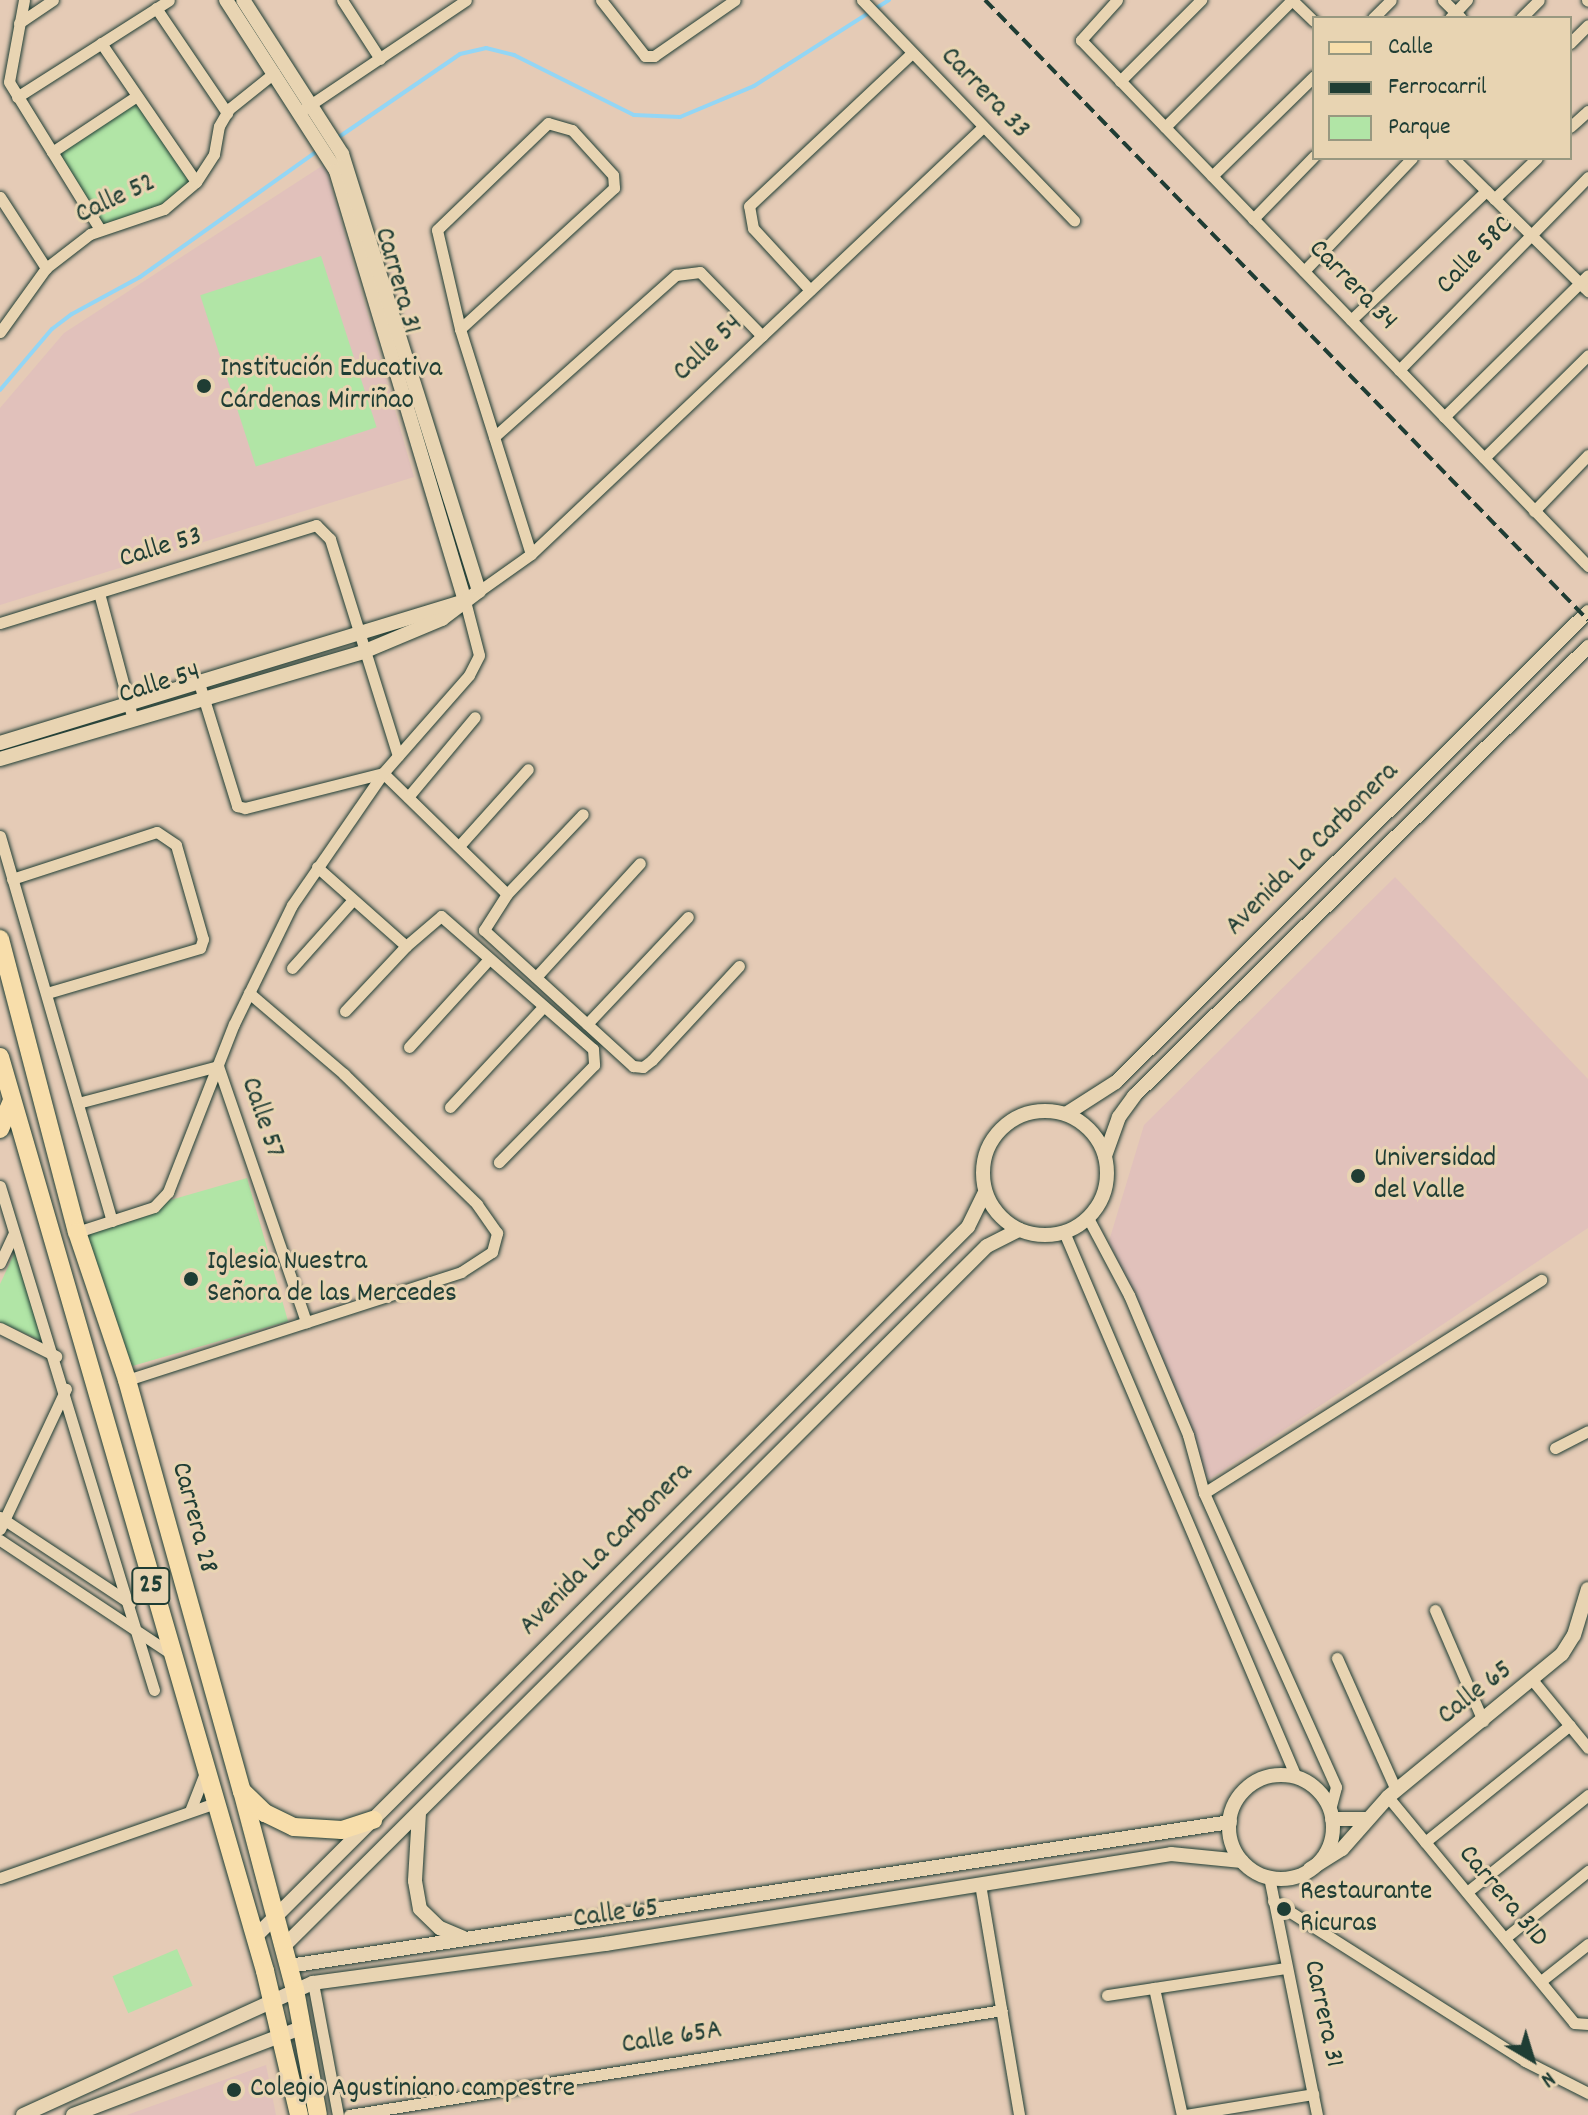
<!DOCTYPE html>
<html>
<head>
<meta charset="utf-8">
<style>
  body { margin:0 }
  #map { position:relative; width:1588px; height:2115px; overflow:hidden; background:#e5cbb6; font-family:Dekko,sans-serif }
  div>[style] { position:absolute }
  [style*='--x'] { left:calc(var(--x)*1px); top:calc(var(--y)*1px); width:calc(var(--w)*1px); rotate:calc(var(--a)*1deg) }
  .built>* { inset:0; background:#e1c1bb }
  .green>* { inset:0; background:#b1e5a6; transform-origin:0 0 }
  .stream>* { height:4px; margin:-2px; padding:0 2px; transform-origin:2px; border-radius:2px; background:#93d6f5 }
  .roads { filter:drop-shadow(0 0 2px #1f3d34) drop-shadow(0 0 2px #1f3d34) }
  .minor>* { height:11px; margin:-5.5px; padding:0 5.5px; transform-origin:5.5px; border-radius:5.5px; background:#e8d4b2 }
  .tertiary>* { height:14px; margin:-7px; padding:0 7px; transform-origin:7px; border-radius:7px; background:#e8d4b2 }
  .tertiary>.ring { margin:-7px; padding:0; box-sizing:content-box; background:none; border:14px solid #e8d4b2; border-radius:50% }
  .primary>* { height:18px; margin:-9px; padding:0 9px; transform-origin:9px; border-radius:9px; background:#f8deab }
  .rail>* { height:4px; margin-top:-2px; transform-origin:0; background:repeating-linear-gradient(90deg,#1f3d34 0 12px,transparent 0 18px) }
  .dots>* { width:22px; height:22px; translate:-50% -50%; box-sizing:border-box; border:4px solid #e8d4b2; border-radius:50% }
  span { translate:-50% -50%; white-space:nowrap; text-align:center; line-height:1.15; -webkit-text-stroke:6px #e8d4b2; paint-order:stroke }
  .shield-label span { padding:2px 6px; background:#e8d4b2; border:2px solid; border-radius:6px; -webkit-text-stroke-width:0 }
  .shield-label { font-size:26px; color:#1f3d34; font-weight:700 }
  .street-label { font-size:28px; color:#1f3d34 }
  .poi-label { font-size:28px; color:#1f3d34 }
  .left { translate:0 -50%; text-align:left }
  .legend { position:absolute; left:1312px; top:16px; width:260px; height:144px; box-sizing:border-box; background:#e8d4b2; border:2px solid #989880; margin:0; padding:10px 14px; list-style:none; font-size:24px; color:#1f3d34 }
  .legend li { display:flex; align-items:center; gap:16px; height:40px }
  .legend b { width:40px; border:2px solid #989880 }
  .north { position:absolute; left:1492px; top:2019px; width:80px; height:80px; -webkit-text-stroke:6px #e8d4b2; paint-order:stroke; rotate:142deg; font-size:22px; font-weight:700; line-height:32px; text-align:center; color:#1f3d34 }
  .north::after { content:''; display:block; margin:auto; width:28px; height:36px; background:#1f3d34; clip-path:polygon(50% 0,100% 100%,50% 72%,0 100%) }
</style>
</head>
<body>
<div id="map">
  <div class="built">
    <div style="clip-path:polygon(325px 164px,414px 477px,0 605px,0 408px,64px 333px)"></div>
    <div style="clip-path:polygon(1395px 877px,1588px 1079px,1588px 1228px,1208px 1480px,1109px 1241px,1144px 1125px)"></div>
    <div style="clip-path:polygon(266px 2065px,276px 2115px,127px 2115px)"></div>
  </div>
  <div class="green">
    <div style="clip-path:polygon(135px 98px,196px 182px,164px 209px,99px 228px,52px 152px)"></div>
    <div style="left:321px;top:256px;width:180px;height:127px;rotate:72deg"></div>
    <div style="left:247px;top:1178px;width:149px;height:172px;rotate:74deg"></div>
    <div style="clip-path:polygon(15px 1252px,44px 1342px,0 1322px,0 1284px)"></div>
    <div style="left:177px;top:1949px;width:40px;height:70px;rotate:67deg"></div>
  </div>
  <div class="stream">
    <div style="--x:336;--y:139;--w:150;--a:-34.4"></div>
    <div style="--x:460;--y:54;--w:27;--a:-13"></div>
    <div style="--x:486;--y:48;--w:29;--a:14"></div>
    <div style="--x:514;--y:55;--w:134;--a:26.6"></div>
    <div style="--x:634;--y:115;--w:46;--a:2.5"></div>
    <div style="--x:680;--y:117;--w:80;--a:-22.7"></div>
    <div style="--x:754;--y:86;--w:160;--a:-32.5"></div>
    <div style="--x:0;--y:390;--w:80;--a:-49.6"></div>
    <div style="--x:52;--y:329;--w:25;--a:-37"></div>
    <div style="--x:72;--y:314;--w:77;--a:-28.6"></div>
    <div style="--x:140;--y:277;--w:219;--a:-35.4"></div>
  </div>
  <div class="roads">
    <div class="minor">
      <div style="--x:24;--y:0;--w:83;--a:100.4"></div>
      <div style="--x:9;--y:82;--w:172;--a:58.3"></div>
      <div style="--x:342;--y:0;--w:70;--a:57.2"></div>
      <div style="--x:601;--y:0;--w:71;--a:51.8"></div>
      <div style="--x:645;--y:56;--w:9;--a:0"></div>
      <div style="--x:654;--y:56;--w:98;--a:-34.7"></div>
      <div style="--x:862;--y:0;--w:306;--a:46.1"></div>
      <div style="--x:1117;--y:0;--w:54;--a:132"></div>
      <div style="--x:1081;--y:40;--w:731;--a:46.05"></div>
      <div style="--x:1292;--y:0;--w:30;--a:44"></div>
      <div style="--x:1443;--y:0;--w:25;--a:45"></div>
      <div style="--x:1587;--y:0;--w:1;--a:45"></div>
      <div style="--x:156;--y:8;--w:127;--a:55.9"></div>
      <div style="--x:1373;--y:18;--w:25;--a:-45"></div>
      <div style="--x:1450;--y:18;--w:25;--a:-47"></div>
      <div style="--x:1521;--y:18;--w:25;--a:-45"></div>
      <div style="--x:19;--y:23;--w:41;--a:-34.1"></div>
      <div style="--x:101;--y:43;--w:168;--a:55.6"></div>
      <div style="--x:1570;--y:43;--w:25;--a:-45"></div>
      <div style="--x:1120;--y:81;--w:115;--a:-45"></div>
      <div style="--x:17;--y:97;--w:180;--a:-32.5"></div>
      <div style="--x:304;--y:109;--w:195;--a:-33.9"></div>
      <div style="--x:1165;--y:127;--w:180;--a:-45"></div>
      <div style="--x:1570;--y:127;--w:24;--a:-42"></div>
      <div style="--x:52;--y:152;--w:100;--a:-33.5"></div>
      <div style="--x:1453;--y:158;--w:190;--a:44.6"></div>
      <div style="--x:1212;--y:176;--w:143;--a:-44.4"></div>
      <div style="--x:0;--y:197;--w:85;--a:57.1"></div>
      <div style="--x:1494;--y:199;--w:59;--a:-43.6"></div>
      <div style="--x:1253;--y:219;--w:88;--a:-45.9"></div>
      <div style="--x:1304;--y:271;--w:156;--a:-46.3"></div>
      <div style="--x:810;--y:290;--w:84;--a:-132.6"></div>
      <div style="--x:753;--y:228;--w:22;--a:-100"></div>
      <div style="--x:749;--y:206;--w:222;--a:-43.2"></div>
      <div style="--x:1351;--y:320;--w:187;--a:-43.7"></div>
      <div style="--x:460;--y:329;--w:209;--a:-42.5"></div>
      <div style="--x:614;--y:188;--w:13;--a:-94"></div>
      <div style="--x:613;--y:175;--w:61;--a:-132.3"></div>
      <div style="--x:572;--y:130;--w:25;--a:-164"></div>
      <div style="--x:548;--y:123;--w:154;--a:136.1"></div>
      <div style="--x:437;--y:230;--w:102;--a:76.9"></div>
      <div style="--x:460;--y:329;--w:236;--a:72.5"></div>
      <div style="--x:0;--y:332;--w:79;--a:-54.3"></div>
      <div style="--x:46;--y:268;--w:56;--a:-37.7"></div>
      <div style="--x:90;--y:234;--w:78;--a:-18.7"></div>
      <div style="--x:164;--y:209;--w:42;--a:-40.2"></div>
      <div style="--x:196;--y:182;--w:33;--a:-57"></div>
      <div style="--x:214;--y:154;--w:28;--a:-80"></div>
      <div style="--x:219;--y:126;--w:20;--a:-60"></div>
      <div style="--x:229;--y:109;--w:58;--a:-38.7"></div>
      <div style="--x:1399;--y:370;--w:270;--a:-45.6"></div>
      <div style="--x:1444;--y:417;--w:202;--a:-44.6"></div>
      <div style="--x:494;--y:437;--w:244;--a:-41.7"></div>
      <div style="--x:676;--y:275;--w:24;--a:-7"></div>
      <div style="--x:700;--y:272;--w:89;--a:45.9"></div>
      <div style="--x:1484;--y:458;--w:146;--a:-44.7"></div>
      <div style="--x:1534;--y:511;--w:78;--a:-46"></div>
      <div style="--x:479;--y:591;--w:64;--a:-35.4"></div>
      <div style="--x:531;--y:554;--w:622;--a:-43.37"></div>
      <div style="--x:99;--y:593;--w:131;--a:75"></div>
      <div style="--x:0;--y:623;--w:331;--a:-17.2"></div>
      <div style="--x:316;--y:525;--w:20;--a:45"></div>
      <div style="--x:330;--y:539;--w:227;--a:72.6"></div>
      <div style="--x:199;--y:683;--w:129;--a:72.8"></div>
      <div style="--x:237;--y:806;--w:8;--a:14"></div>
      <div style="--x:245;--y:808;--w:142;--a:-14.2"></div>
      <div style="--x:383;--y:773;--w:173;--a:44.3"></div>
      <div style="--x:507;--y:894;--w:43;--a:122.6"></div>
      <div style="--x:484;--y:930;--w:202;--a:42.4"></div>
      <div style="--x:633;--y:1066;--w:10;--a:6"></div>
      <div style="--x:643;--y:1067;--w:11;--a:-38"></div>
      <div style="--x:652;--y:1060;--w:128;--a:-47.2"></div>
      <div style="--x:408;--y:797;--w:104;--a:-50.1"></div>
      <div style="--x:0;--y:836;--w:401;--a:73.8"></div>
      <div style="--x:459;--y:846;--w:103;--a:-48.1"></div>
      <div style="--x:317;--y:867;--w:119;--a:41.6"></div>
      <div style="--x:406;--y:946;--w:46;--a:-40.6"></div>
      <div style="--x:441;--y:916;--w:202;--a:41.2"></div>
      <div style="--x:593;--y:1049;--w:16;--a:86"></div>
      <div style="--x:594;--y:1065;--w:136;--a:134.4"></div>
      <div style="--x:12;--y:879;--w:152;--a:-18"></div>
      <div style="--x:157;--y:832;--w:23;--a:34"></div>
      <div style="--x:176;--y:845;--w:98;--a:74"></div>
      <div style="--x:203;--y:939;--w:9;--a:108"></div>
      <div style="--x:200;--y:948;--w:159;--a:163.6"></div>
      <div style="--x:507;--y:894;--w:110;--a:-46.5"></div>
      <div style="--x:292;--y:968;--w:90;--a:-48.2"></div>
      <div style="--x:536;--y:977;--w:154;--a:-47.6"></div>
      <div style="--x:345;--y:1011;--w:89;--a:-46.8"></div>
      <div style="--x:587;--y:1024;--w:147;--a:-46.7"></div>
      <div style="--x:409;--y:1047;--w:119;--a:-47.7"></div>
      <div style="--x:78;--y:1103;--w:145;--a:-14.8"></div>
      <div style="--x:218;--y:1066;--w:271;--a:71"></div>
      <div style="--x:450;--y:1107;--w:137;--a:-47.1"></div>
      <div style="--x:0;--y:1186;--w:527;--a:73.01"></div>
      <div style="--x:1088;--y:1218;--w:87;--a:62"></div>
      <div style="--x:1129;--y:1295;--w:152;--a:67.1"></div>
      <div style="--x:1188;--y:1435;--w:60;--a:74.6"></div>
      <div style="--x:1204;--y:1493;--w:322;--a:65.8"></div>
      <div style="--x:1336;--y:1787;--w:23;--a:105"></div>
      <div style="--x:77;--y:1232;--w:81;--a:-18"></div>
      <div style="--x:154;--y:1207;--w:21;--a:-47"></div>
      <div style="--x:168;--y:1192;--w:180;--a:-68.6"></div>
      <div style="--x:234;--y:1024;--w:132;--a:-64"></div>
      <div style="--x:292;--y:905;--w:160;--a:-55.4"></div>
      <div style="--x:383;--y:773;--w:130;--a:-48.7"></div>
      <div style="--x:469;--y:675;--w:22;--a:-63"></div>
      <div style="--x:479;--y:655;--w:56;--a:-104.5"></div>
      <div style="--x:1064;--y:1232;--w:592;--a:66.94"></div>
      <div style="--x:0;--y:1263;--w:33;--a:-65"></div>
      <div style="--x:0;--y:1328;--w:63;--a:26.6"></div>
      <div style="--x:127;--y:1380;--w:351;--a:-17.9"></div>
      <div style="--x:461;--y:1272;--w:37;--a:-33"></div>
      <div style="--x:492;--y:1252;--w:20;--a:-75"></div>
      <div style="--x:497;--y:1233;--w:35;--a:-125"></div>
      <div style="--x:477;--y:1204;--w:186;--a:-135.7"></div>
      <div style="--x:344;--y:1074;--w:125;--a:-139.5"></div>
      <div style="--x:1555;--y:1448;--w:37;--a:-27"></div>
      <div style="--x:1204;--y:1493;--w:399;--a:-32.3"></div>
      <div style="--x:0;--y:1517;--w:156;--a:33.5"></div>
      <div style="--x:0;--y:1529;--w:155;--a:-64.8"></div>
      <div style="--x:0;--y:1540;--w:204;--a:33.6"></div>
      <div style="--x:1435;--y:1610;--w:121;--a:66.6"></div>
      <div style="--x:1337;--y:1658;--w:145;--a:65.9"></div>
      <div style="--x:1534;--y:1682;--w:85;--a:50.7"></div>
      <div style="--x:1388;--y:1797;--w:293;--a:50.5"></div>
      <div style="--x:1574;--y:2023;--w:14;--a:4"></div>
      <div style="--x:190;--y:1811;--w:41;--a:-68.5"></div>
      <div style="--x:1425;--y:1842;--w:186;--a:-38.9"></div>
      <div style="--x:1269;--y:1877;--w:243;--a:78.6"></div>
      <div style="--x:0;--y:1878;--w:228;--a:-19.2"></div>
      <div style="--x:980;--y:1884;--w:234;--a:80.4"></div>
      <div style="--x:1467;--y:1892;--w:155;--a:-38.7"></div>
      <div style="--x:1273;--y:1901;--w:299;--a:32.4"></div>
      <div style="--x:1525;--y:2061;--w:71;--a:26.9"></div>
      <div style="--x:1505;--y:1938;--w:107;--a:-38.9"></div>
      <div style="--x:1541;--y:1981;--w:60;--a:-38.2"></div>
      <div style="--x:313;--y:1983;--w:134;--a:79.3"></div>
      <div style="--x:1154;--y:1988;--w:130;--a:77.6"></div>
      <div style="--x:1107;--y:1995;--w:180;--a:-8.6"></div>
      <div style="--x:349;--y:2115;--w:661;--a:-9.13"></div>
      <div style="--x:1185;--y:2115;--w:130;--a:-9.3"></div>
    </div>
    <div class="tertiary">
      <div style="--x:226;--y:0;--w:203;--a:57.2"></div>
      <div style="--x:336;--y:171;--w:449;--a:73.3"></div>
      <div style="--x:0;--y:743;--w:482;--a:-17"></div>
      <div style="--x:0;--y:759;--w:378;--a:-16.4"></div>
      <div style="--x:363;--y:652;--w:86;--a:-22.7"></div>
      <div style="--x:442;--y:619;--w:46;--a:-37.1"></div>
      <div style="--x:479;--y:591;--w:458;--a:-107.4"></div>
      <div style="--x:342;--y:154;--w:183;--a:-122.7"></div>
      <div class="ring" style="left:983px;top:1111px;width:110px;height:110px"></div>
      <div style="--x:1066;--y:1114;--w:59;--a:-32.6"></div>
      <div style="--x:1116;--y:1082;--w:666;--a:-44.88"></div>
      <div style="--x:1105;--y:1156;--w:41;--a:-70.3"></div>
      <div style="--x:1119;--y:1117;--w:26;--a:-54"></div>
      <div style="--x:1134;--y:1096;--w:639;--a:-44.68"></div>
      <div class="ring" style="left:1229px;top:1775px;width:90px;height:90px"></div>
      <div style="--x:419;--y:1813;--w:68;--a:93.4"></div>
      <div style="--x:415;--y:1881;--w:28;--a:80"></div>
      <div style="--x:420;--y:1909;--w:28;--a:44"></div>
      <div style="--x:440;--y:1928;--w:25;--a:23"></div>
      <div style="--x:1332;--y:1819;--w:34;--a:0"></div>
      <div style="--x:1310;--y:1869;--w:38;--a:-32"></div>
      <div style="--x:1342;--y:1849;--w:69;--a:-48.5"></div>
      <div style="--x:1388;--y:1797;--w:225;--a:-39.4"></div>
      <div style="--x:1562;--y:1654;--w:22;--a:-58"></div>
      <div style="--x:1574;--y:1635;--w:48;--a:-73.1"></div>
      <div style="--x:255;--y:1937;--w:1006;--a:-44.88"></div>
      <div style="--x:968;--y:1227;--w:39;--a:-64"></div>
      <div style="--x:283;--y:1947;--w:993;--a:-44.88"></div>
      <div style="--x:987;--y:1246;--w:36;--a:-27"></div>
      <div style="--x:289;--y:1966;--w:952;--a:-8.7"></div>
      <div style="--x:23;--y:2115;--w:319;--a:-24.5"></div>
      <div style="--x:313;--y:1983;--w:295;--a:-7.6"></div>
      <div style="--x:605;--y:1944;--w:573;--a:-9.03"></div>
      <div style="--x:1171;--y:1854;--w:71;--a:5.6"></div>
      <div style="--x:73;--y:2115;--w:246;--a:-20.9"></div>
    </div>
    <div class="primary">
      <div style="--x:0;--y:939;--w:303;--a:75.3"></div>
      <div style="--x:77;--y:1232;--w:156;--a:71.3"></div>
      <div style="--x:127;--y:1380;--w:427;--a:74.4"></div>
      <div style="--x:242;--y:1791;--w:206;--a:75.1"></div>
      <div style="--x:295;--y:1990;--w:127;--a:79.6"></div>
      <div style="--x:0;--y:1057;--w:952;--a:73.83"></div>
      <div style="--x:265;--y:1971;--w:148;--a:76.7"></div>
      <div style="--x:0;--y:1129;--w:30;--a:-67"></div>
      <div style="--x:242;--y:1791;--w:32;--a:44"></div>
      <div style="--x:265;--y:1813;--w:32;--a:26"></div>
      <div style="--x:294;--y:1827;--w:48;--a:3.6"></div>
      <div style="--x:342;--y:1830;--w:33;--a:-18"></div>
    </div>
  </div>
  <div class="rail">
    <div style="--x:985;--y:0;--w:865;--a:45.8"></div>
  </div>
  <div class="dots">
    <div style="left:204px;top:386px;background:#1f3d34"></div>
    <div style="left:1358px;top:1176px;background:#1f3d34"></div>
    <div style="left:191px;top:1279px;background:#1f3d34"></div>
    <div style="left:1284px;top:1909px;background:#1f3d34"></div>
    <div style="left:234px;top:2090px;background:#1f3d34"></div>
  </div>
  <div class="shield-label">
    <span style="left:151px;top:1586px">25</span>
  </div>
  <div class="street-label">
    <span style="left:984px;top:94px;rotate:46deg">Carrera 33</span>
    <span style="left:116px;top:200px;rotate:-25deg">Calle 52</span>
    <span style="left:1476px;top:256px;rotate:-46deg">Calle 58C</span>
    <span style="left:396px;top:281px;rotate:74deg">Carrera 31</span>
    <span style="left:1352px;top:286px;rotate:46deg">Carrera 34</span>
    <span style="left:709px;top:349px;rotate:-43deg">Calle 54</span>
    <span style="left:161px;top:549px;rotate:-17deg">Calle 53</span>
    <span style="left:160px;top:685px;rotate:-17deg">Calle 54</span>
    <span style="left:1313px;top:850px;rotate:-45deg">Avenida La Carbonera</span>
    <span style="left:261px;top:1118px;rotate:71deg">Calle 57</span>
    <span style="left:193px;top:1518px;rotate:75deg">Carrera 28</span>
    <span style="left:607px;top:1550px;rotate:-45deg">Avenida La Carbonera</span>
    <span style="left:1476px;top:1694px;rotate:-38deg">Calle 65</span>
    <span style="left:1502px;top:1897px;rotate:50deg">Carrera 31D</span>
    <span style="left:616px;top:1915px;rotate:-8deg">Calle 65</span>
    <span style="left:1322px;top:2014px;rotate:78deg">Carrera 31</span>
    <span style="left:672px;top:2039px;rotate:-9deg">Calle 65A</span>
  </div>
  <div class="poi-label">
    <span class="left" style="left:220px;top:386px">Institución Educativa<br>Cárdenas Mirriñao</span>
    <span class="left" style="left:1374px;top:1176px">Universidad<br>del Valle</span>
    <span class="left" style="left:207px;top:1279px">Iglesia Nuestra<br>Señora de las Mercedes</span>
    <span class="left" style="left:1300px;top:1909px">Restaurante<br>Ricuras</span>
    <span class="left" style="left:250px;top:2090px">Colegio Agustiniano campestre</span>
  </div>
  <ul class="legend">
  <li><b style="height:10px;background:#f8deab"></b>Calle</li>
  <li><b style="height:10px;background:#1f3d34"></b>Ferrocarril</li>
  <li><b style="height:22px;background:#b1e5a6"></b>Parque</li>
  </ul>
  <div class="north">N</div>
</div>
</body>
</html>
